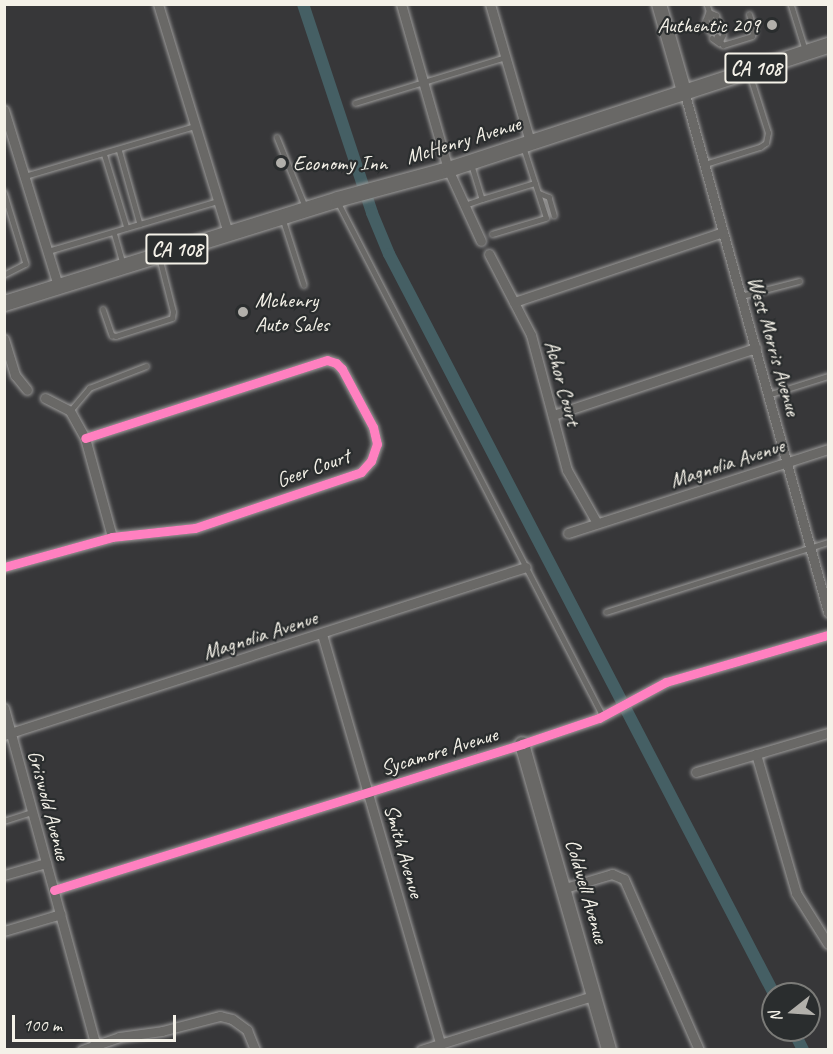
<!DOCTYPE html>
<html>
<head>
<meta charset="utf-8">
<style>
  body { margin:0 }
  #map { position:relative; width:833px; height:1054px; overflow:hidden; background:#373739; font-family:Caveat,sans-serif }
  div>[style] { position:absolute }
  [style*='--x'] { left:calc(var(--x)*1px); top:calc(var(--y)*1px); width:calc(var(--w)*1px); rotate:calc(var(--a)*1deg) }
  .canal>* { height:12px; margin:-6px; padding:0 6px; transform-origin:6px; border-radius:6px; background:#455f64 }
  .roads { filter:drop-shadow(0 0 2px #9d9c9b) drop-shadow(0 0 2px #9d9c9b) }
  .lane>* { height:4.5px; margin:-2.25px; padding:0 2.25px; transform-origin:2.25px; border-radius:2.25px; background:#696866 }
  .street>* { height:9px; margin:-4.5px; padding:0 4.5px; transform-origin:4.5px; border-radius:4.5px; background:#696866 }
  .secondary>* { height:14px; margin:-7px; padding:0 7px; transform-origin:7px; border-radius:7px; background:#696866 }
  .primary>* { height:15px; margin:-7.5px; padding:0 7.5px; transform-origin:7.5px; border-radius:7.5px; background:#696866 }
  .cycleway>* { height:9px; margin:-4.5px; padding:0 4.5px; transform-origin:4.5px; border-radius:4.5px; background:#ff80c0 }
  .dots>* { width:16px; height:16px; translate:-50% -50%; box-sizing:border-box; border:3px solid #2a2d2e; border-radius:50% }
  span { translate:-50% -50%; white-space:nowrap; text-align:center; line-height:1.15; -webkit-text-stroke:4.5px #2a2d2e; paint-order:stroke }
  .shield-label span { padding:2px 4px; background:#2a2d2e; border:2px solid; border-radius:4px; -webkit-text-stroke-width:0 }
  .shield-label { font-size:20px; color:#f4f1e8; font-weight:700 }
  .poi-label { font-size:21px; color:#f4f1e8 }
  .right { translate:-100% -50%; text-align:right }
  .left { translate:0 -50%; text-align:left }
  .street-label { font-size:21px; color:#f4f1e8 }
  .frame { position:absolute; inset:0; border:6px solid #f4f1e8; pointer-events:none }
  .north { position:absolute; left:761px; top:982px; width:60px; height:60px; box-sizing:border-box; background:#2a2d2e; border:2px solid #7b7b78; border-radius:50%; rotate:253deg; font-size:16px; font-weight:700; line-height:24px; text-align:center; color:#f4f1e8 }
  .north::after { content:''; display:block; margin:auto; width:21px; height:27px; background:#b2b0ab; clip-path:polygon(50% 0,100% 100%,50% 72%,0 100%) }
  .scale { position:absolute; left:12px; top:1015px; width:164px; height:27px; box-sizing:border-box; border:3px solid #f4f1e8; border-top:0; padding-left:8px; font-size:18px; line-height:21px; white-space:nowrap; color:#f4f1e8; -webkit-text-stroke:4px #2a2d2e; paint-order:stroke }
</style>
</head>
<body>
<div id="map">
  <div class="canal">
    <div style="--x:303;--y:4;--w:220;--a:71.7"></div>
    <div style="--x:372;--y:213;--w:44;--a:67.5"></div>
    <div style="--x:389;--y:254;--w:834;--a:62.51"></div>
    <div style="--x:793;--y:1030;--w:22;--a:63"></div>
  </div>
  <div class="roads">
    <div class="lane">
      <div style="--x:707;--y:4;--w:27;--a:73"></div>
      <div style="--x:791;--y:4;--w:47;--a:72.7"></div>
      <div style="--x:709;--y:12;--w:8;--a:23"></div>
      <div style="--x:716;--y:15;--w:14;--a:69"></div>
      <div style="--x:709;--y:12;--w:9;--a:111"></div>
      <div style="--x:706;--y:20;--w:12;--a:70"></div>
      <div style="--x:717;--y:36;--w:11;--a:56"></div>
      <div style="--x:723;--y:45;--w:30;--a:-17"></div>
      <div style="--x:752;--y:36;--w:6;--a:-72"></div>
      <div style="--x:754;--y:30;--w:16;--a:-108"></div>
      <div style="--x:712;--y:38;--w:9;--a:36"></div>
      <div style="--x:719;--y:43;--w:9;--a:-63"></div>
      <div style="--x:355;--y:103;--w:157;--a:-17"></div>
      <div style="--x:277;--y:137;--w:74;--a:67.9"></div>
      <div style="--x:119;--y:149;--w:78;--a:74.4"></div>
      <div style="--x:104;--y:153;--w:78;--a:73"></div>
      <div style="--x:705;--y:164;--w:58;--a:-17.2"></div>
      <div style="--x:760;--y:147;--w:7;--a:-34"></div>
      <div style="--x:766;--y:143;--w:10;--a:-79"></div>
      <div style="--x:768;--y:133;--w:63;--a:-107.6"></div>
      <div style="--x:472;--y:166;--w:34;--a:73"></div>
      <div style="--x:482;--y:199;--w:55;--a:-16.8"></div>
      <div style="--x:25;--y:176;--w:177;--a:-16.4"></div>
      <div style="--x:4;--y:192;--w:75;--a:73"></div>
      <div style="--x:26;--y:264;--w:25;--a:153"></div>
      <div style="--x:539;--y:193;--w:11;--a:22"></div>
      <div style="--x:549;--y:197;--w:19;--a:74"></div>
      <div style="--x:338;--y:202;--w:578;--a:62.73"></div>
      <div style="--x:465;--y:205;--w:18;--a:-19"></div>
      <div style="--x:283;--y:219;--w:69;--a:72.3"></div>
      <div style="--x:114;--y:232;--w:32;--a:74"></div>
      <div style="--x:492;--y:234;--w:56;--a:-16.5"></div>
      <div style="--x:546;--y:218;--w:75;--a:-107.9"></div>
      <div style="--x:48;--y:251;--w:177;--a:-16.4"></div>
      <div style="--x:741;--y:296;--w:60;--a:-14.5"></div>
      <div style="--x:103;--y:309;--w:28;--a:71"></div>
      <div style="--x:112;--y:335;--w:4;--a:14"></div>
      <div style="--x:116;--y:336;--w:59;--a:-17.8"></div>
      <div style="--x:172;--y:318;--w:6;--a:-81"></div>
      <div style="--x:173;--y:312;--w:57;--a:-104.3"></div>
      <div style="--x:768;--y:395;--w:63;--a:-17.6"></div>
      <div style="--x:70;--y:411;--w:30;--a:-50"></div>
      <div style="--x:89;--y:388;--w:61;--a:-21.1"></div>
      <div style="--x:606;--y:612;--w:233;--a:-17.5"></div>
      <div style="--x:4;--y:821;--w:29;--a:-18"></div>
    </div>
    <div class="street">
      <div style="--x:158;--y:4;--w:239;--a:73"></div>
      <div style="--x:401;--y:4;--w:172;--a:74.1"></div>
      <div style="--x:448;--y:169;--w:79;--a:65.4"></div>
      <div style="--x:490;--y:4;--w:144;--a:73.8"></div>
      <div style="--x:684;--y:91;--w:541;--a:74.55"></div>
      <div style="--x:4;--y:110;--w:184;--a:72.9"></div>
      <div style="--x:489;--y:254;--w:91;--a:62.6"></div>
      <div style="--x:531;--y:335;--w:140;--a:75.1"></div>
      <div style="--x:567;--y:470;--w:61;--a:60.5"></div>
      <div style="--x:514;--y:302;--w:220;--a:-18.5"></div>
      <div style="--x:4;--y:339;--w:38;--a:73"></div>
      <div style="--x:15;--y:375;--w:19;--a:51"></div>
      <div style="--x:45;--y:398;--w:28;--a:27"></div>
      <div style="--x:70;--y:411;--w:31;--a:61"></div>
      <div style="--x:85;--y:438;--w:103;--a:74.7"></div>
      <div style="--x:553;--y:415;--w:214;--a:-18.3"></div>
      <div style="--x:568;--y:533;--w:273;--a:-17.9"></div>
      <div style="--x:4;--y:567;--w:112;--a:-15.5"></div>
      <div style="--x:112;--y:537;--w:83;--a:-6.2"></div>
      <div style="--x:195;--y:528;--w:175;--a:-18.6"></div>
      <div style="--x:361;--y:472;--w:15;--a:-48"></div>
      <div style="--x:371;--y:461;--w:18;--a:-71"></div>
      <div style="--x:377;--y:444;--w:17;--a:-103"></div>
      <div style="--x:373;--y:427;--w:66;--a:-118.1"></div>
      <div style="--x:342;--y:369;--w:8;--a:-135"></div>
      <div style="--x:336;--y:363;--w:9;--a:-162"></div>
      <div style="--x:327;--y:360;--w:254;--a:162.1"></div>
      <div style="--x:322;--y:634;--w:426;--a:73.9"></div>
      <div style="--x:4;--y:708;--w:354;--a:74.8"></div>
      <div style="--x:4;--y:735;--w:548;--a:-17.84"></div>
      <div style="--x:756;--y:754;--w:145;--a:73.9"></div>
      <div style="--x:796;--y:893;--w:60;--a:57.9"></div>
      <div style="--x:696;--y:772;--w:138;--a:-16.5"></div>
      <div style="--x:4;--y:875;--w:44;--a:-15.9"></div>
      <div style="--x:565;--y:888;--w:49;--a:-16.6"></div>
      <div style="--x:612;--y:874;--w:13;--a:23"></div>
      <div style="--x:624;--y:879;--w:187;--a:66.3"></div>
      <div style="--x:54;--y:890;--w:490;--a:-17.3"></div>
      <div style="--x:522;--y:744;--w:81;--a:-18.7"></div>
      <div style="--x:599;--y:718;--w:76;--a:-28.2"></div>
      <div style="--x:666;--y:682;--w:169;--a:-16.2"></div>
      <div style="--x:4;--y:931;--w:59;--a:-16.6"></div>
      <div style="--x:82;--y:1050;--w:39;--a:-19"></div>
      <div style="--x:119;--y:1037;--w:43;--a:-7.9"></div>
      <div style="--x:162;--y:1031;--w:60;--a:-14.5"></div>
      <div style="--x:220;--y:1016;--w:12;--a:14"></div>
      <div style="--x:232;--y:1019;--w:19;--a:36"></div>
      <div style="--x:247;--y:1030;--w:22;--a:68"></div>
      <div style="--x:421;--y:1050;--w:182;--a:-17.5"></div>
    </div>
    <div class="secondary">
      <div style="--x:659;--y:4;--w:91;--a:74"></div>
      <div style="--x:522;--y:744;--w:318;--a:74.1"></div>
    </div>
    <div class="primary">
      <div style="--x:4;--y:303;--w:349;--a:-17.3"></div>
      <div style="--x:337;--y:199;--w:115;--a:-15.1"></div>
      <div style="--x:448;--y:169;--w:400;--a:-18.1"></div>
    </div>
  </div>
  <div class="cycleway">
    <div style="--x:4;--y:567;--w:112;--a:-15.5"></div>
    <div style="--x:112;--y:537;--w:83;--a:-6.2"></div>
    <div style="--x:195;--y:528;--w:175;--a:-18.6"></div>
    <div style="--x:361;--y:472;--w:15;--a:-48"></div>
    <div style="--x:371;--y:461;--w:18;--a:-71"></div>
    <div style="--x:377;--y:444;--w:17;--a:-103"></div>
    <div style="--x:373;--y:427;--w:66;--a:-118.1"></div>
    <div style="--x:342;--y:369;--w:8;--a:-135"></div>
    <div style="--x:336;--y:363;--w:9;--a:-162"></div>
    <div style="--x:327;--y:360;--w:254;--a:162.1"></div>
    <div style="--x:54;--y:890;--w:490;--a:-17.3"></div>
    <div style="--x:522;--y:744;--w:81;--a:-18.7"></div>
    <div style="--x:599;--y:718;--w:76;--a:-28.2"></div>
    <div style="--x:666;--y:682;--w:169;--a:-16.2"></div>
  </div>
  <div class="dots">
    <div style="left:772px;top:25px;background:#b2b0ab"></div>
    <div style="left:281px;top:163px;background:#b2b0ab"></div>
    <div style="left:243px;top:312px;background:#b2b0ab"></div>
  </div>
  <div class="shield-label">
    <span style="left:756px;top:68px">CA 108</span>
    <span style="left:177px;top:249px">CA 108</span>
  </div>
  <div class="poi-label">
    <span class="right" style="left:760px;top:25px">Authentic 209</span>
    <span class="left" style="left:293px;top:163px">Economy Inn</span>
    <span class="left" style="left:255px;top:312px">Mchenry<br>Auto Sales</span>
  </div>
  <div class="street-label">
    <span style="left:463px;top:140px;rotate:-17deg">McHenry Avenue</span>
    <span style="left:774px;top:346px;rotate:74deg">West Morris Avenue</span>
    <span style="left:563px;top:383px;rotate:75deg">Achor Court</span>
    <span style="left:727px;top:463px;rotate:-18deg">Magnolia Avenue</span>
    <span style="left:313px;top:468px;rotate:-20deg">Geer Court</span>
    <span style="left:260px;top:635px;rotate:-18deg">Magnolia Avenue</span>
    <span style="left:439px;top:751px;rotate:-17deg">Sycamore Avenue</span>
    <span style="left:49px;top:805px;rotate:75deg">Griswold Avenue</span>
    <span style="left:404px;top:851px;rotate:74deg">Smith Avenue</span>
    <span style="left:587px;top:891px;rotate:74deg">Coldwell Avenue</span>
  </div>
  <div class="frame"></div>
  <div class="north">N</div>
  <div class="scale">100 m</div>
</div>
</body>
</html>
